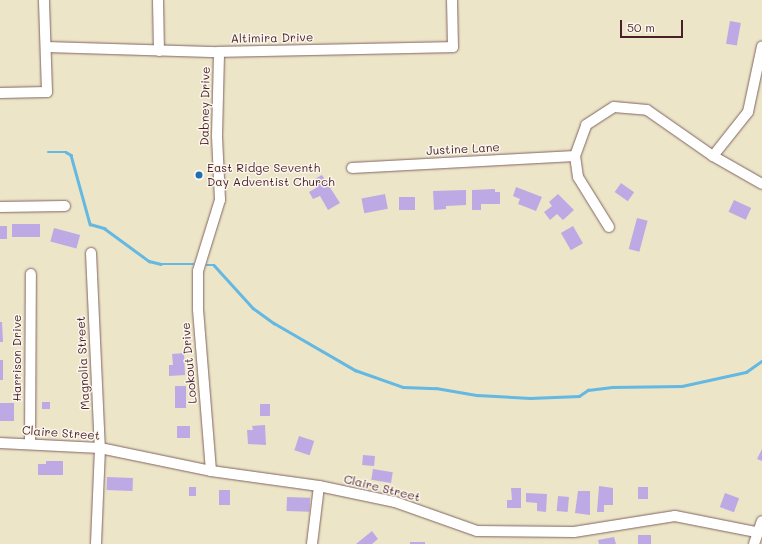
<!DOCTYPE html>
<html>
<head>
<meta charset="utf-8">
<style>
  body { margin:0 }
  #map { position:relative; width:762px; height:544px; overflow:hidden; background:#ece5c7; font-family:Mali,sans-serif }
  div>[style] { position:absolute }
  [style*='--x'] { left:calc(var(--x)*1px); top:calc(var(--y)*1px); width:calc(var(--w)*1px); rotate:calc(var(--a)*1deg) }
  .stream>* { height:2.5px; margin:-1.25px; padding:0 1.25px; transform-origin:1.25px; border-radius:1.25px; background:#65b8e1 }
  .building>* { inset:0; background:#bdaae5; transform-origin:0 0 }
  .roads { filter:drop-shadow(0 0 1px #836462) drop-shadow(0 0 1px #836462) }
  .minor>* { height:10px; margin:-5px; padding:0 5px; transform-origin:5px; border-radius:5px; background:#fff }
  .dots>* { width:11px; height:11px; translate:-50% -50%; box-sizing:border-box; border:2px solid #fbf7ec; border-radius:50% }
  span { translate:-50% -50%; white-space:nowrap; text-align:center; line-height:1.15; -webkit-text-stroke:3px #fbf7ec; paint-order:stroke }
  .street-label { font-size:12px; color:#4a1f2b }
  .poi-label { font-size:12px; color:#4a1f2b }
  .left { translate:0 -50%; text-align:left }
  .scale { position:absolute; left:620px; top:20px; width:63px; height:18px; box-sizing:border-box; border:2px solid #4a1f2b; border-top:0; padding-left:5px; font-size:12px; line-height:14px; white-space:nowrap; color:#4a1f2b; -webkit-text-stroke:3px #fbf7ec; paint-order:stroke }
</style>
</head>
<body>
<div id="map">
  <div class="stream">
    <div style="--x:48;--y:152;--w:18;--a:0"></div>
    <div style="--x:66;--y:152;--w:6;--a:31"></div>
    <div style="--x:71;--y:155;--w:72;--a:74.6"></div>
    <div style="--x:90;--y:224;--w:15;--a:16"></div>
    <div style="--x:104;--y:228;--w:56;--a:36.3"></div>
    <div style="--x:149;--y:261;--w:12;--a:14"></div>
    <div style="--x:161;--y:264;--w:32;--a:0"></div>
    <div style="--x:207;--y:265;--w:7;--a:0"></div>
    <div style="--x:214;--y:265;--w:58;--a:47.8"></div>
    <div style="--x:253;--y:308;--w:26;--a:36"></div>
    <div style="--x:274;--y:323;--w:94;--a:30.1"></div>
    <div style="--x:355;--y:370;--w:51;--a:19.5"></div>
    <div style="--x:403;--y:387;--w:33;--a:2"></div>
    <div style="--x:436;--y:388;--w:42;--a:9.7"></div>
    <div style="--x:477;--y:395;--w:53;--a:3.2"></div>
    <div style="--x:530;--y:398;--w:49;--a:-2.3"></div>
    <div style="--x:579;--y:396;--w:11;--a:-34"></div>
    <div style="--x:588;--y:390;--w:24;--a:-7"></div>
    <div style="--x:612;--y:387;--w:70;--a:-0.8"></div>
    <div style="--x:682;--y:386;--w:66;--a:-12.3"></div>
    <div style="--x:746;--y:372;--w:19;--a:-35"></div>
  </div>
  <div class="building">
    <div style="left:730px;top:21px;width:11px;height:23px;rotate:10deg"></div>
    <div style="clip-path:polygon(322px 175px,340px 203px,328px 210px,320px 196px,313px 199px,309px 192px,316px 188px,311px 181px)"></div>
    <div style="left:621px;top:183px;width:16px;height:11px;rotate:35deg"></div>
    <div style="clip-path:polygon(516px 187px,542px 197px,536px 211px,518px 204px,520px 199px,513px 196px)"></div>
    <div style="clip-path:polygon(495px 189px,495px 192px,500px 192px,500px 204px,481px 204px,481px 210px,472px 210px,472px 190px)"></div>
    <div style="clip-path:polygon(466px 190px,466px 205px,446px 206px,446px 209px,434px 210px,433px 191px)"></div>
    <div style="left:385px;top:194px;width:15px;height:24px;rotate:79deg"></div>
    <div style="clip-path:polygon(558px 194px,574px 210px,563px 220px,557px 214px,550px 220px,544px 212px,552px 206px,549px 202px)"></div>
    <div style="left:415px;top:197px;width:13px;height:16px;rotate:90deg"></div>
    <div style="left:734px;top:200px;width:19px;height:13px;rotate:25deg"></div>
    <div style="left:637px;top:218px;width:11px;height:32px;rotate:15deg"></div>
    <div style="left:40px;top:224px;width:13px;height:28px;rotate:90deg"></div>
    <div style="left:0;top:226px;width:7px;height:13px"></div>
    <div style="left:573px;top:226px;width:20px;height:14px;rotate:60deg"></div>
    <div style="left:54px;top:228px;width:27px;height:14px;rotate:15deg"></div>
    <div style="clip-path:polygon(0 322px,2px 322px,3px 342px,0 342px)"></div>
    <div style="clip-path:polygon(184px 353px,185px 375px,169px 376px,169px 365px,173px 365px,172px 354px)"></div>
    <div style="left:0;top:360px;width:3px;height:20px"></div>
    <div style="left:175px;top:386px;width:11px;height:22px"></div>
    <div style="left:42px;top:402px;width:8px;height:7px"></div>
    <div style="left:0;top:403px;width:14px;height:18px"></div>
    <div style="left:260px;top:404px;width:10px;height:12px"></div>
    <div style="clip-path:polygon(265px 425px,266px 445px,248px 444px,247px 430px,253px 430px,252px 426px)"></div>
    <div style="left:177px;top:426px;width:13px;height:12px"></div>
    <div style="left:299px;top:436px;width:16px;height:15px;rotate:18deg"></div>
    <div style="clip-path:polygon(762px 449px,762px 461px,757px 459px)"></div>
    <div style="left:363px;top:455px;width:12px;height:10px;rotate:5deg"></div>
    <div style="clip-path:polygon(46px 461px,63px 461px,63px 475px,38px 475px,38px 464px,46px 464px)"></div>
    <div style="left:373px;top:469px;width:20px;height:11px;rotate:9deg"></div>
    <div style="left:107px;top:477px;width:26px;height:13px;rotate:2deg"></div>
    <div style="clip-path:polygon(599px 486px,613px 488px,613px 505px,604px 505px,604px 512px,597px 512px)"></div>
    <div style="left:189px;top:487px;width:7px;height:9px"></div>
    <div style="left:638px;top:487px;width:10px;height:12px"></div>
    <div style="clip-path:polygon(511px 488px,521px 488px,521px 508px,507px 508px,507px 500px,512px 500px)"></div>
    <div style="left:219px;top:490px;width:11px;height:15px"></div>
    <div style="clip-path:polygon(578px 491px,590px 491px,590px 515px,575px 513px)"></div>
    <div style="clip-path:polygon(526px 493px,547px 494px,546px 512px,537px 511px,537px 503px,526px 502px)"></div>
    <div style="left:725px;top:493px;width:15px;height:15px;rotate:20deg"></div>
    <div style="left:558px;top:496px;width:11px;height:15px;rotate:5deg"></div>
    <div style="left:287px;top:497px;width:23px;height:14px;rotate:2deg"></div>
    <div style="clip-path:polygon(372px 531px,378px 539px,372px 544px,356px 544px)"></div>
    <div style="left:651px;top:535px;width:9px;height:13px;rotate:90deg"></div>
    <div style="clip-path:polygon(614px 537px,616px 544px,599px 544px,598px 540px)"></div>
    <div style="left:410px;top:542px;width:15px;height:2px"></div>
  </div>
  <div class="roads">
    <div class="minor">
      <div style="--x:158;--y:0;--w:51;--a:88.9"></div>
      <div style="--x:46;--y:47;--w:173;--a:1.7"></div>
      <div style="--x:219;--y:52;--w:234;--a:-1.2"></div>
      <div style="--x:453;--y:47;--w:47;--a:-91.2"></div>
      <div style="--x:0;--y:93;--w:47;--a:-1.2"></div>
      <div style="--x:47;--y:92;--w:92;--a:-91.9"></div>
      <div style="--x:713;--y:156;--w:56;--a:-51.5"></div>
      <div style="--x:748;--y:112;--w:67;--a:-78"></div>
      <div style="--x:352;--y:168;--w:223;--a:-3.1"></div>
      <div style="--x:0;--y:207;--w:65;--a:-0.9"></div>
      <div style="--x:609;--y:227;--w:59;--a:-121.8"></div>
      <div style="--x:578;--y:177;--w:21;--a:-98"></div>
      <div style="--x:575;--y:156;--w:33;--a:-70"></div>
      <div style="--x:586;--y:125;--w:33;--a:-33"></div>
      <div style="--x:614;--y:107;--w:33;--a:5"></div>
      <div style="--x:647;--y:110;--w:80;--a:34.9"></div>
      <div style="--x:713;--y:156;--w:56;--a:29.7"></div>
      <div style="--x:91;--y:253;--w:195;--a:87.4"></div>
      <div style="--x:100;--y:448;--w:96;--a:92.4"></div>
      <div style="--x:0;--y:443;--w:100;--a:2.9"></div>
      <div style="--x:100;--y:448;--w:113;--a:11.7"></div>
      <div style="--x:211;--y:471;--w:109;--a:7.9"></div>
      <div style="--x:319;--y:486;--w:78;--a:11.9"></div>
      <div style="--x:395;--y:502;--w:87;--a:19.5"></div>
      <div style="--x:477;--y:531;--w:97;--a:0.6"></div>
      <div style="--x:574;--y:532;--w:102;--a:-9"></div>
      <div style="--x:675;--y:516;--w:83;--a:11.2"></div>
      <div style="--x:30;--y:443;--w:169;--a:-89.7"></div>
      <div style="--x:211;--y:471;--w:163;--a:-94.6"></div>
      <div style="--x:198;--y:309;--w:38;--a:-90"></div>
      <div style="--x:198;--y:271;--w:74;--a:-72.8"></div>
      <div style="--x:220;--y:200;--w:64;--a:-92.7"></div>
      <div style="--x:217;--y:136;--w:84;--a:-88.6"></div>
      <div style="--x:312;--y:544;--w:58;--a:-83.1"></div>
      <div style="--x:754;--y:544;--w:24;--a:-71"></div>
    </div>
  </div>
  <div class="dots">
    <div style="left:199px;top:175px;background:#1f6fb2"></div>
  </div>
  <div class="street-label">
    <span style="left:272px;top:38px;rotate:-1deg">Altimira Drive</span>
    <span style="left:205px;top:106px;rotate:-89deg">Dabney Drive</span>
    <span style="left:463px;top:149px;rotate:-3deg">Justine Lane</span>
    <span style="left:17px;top:358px;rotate:-90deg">Harrison Drive</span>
    <span style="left:83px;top:363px;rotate:-93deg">Magnolia Street</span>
    <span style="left:189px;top:363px;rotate:-95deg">Lookout Drive</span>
    <span style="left:61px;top:433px;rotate:4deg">Claire Street</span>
    <span style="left:382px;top:488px;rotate:14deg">Claire Street</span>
  </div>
  <div class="poi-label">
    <span class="left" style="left:207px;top:175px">East Ridge Seventh<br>Day Adventist Church</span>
  </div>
  <div class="scale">50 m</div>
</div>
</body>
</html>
